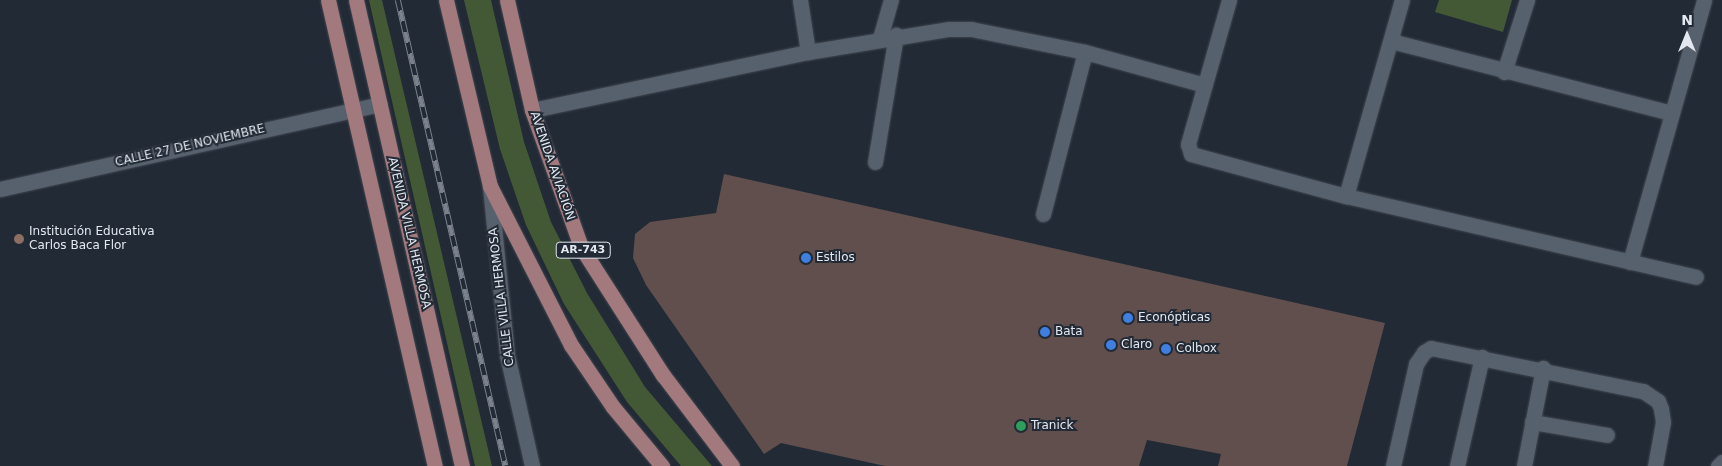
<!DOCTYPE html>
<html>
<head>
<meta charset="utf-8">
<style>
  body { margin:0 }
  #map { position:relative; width:1722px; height:466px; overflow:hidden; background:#222a35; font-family:"DejaVu Sans",sans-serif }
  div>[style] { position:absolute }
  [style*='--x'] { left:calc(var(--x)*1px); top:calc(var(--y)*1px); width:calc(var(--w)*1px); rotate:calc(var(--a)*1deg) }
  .green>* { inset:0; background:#435935 }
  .building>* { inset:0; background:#604f4d }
  .roads { filter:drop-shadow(0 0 1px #404650) drop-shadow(0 0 1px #404650) }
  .minor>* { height:15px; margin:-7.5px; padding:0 7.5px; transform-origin:7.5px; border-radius:7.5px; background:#57606d }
  .major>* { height:15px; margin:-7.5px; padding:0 7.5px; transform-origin:7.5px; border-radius:7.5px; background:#a2797c }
  .rail>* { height:5.5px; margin-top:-2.75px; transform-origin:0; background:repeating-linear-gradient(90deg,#222a35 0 11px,#7c828c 0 22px); box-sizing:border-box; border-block:1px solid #7c828c }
  .dots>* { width:14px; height:14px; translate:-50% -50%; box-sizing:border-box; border:2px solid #222a35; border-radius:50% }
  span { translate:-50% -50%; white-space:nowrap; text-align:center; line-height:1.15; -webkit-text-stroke:4px #222a35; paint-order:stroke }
  .shield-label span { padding:1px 4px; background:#222a35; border:1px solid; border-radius:4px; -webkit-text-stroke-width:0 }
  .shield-label { font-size:11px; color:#e3e8f0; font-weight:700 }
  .street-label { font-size:12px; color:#e3e8f0 }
  .poi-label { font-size:12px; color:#e3e8f0 }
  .left { translate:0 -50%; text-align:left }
  .north { position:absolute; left:1662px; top:10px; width:50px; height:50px; -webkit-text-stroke:4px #222a35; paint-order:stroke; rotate:0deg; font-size:14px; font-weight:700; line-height:20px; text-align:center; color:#e3e8f0 }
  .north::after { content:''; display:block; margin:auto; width:18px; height:22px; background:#e3e8f0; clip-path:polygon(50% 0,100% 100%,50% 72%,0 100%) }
</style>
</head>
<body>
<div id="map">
  <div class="green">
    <div style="clip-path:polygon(369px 0,382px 0,492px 466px,475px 466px)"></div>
    <div style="clip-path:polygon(464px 0,491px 0,524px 142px,551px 222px,587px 293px,645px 387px,712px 466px,681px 466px,627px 402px,564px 304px,526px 225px,500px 149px)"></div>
    <div style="clip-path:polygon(1439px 0,1512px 0,1503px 32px,1435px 12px)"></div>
  </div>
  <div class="building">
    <div style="clip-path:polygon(724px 174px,1385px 323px,1347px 466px,1218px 466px,1221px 454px,1147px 440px,1139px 466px,885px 466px,781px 443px,764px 454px,646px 285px,633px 258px,635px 234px,650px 222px,716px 213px)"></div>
  </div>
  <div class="roads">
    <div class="minor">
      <div style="--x:800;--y:0;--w:53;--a:81.3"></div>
      <div style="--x:1229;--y:0;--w:150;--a:105.9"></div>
      <div style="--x:1188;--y:144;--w:10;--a:73"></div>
      <div style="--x:1191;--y:154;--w:161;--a:15.2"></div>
      <div style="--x:1346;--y:196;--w:359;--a:13"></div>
      <div style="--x:880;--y:38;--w:40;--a:-74"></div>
      <div style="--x:1391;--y:41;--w:289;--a:14.4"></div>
      <div style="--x:1504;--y:72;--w:76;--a:-72.3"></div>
      <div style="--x:532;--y:110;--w:282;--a:-11.9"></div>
      <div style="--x:808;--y:52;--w:143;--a:-9.3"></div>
      <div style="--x:949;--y:29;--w:22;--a:0"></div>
      <div style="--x:971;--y:29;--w:116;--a:11.4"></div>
      <div style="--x:1085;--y:52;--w:124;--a:15.4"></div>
      <div style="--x:875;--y:162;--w:129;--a:-80.6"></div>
      <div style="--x:490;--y:187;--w:169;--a:84.2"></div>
      <div style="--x:507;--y:355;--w:114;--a:77.3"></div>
      <div style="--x:0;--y:189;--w:389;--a:-12.6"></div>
      <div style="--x:1346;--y:196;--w:204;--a:-74.1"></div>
      <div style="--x:1043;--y:214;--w:167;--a:-75.5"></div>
      <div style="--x:1630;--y:262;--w:272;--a:-74.2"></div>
      <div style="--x:1532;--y:422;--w:76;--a:9.8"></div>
      <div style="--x:1393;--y:466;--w:105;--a:-77.3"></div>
      <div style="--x:1416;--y:364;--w:14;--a:-56"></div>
      <div style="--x:1424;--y:352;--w:8;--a:-30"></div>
      <div style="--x:1431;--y:348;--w:216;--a:11.5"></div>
      <div style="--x:1643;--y:391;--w:18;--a:34"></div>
      <div style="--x:1658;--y:401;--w:9;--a:69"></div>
      <div style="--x:1661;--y:409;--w:13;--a:81"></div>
      <div style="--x:1663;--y:422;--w:45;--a:100.3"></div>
      <div style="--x:1457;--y:466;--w:112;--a:-77.1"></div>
      <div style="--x:1524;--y:466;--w:100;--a:-79"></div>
      <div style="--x:1718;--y:466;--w:6;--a:-45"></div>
    </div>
    <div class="major">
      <div style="--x:328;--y:0;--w:478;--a:77.1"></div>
      <div style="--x:356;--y:0;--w:478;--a:77.2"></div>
      <div style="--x:446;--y:0;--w:191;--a:76.7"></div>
      <div style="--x:490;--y:186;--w:178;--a:63"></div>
      <div style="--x:571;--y:345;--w:75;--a:55.9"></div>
      <div style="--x:613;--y:407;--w:77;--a:50.3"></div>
      <div style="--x:507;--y:0;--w:113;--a:77.2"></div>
      <div style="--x:532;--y:110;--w:145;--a:70.3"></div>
      <div style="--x:581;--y:247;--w:152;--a:57.4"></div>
      <div style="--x:663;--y:375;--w:114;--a:52.8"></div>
    </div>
  </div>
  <div class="rail">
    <div style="--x:398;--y:0;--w:478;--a:77"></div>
  </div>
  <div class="dots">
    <div style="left:19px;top:239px;background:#8d6e63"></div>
    <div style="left:806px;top:258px;background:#3f7fe0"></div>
    <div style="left:1128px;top:318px;background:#3f7fe0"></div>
    <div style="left:1045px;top:332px;background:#3f7fe0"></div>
    <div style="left:1111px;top:345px;background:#3f7fe0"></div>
    <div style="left:1166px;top:349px;background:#3f7fe0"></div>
    <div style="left:1021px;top:426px;background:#2e9e5b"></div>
  </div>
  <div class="shield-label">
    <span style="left:583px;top:250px">AR-743</span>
  </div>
  <div class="street-label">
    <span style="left:190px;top:146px;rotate:-13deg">CALLE 27 DE NOVIEMBRE</span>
    <span style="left:552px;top:166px;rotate:71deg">AVENIDA AVIACIÓN</span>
    <span style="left:409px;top:233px;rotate:77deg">AVENIDA VILLA HERMOSA</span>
    <span style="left:502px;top:297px;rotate:-97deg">CALLE VILLA HERMOSA</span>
  </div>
  <div class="poi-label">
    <span class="left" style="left:29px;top:239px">Institución Educativa<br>Carlos Baca Flor</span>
    <span class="left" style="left:816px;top:258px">Estilos</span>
    <span class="left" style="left:1138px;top:318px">Econópticas</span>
    <span class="left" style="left:1055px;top:332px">Bata</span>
    <span class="left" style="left:1121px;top:345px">Claro</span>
    <span class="left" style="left:1176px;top:349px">Colbox</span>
    <span class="left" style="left:1031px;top:426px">Tranick</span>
  </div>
  <div class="north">N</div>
</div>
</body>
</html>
